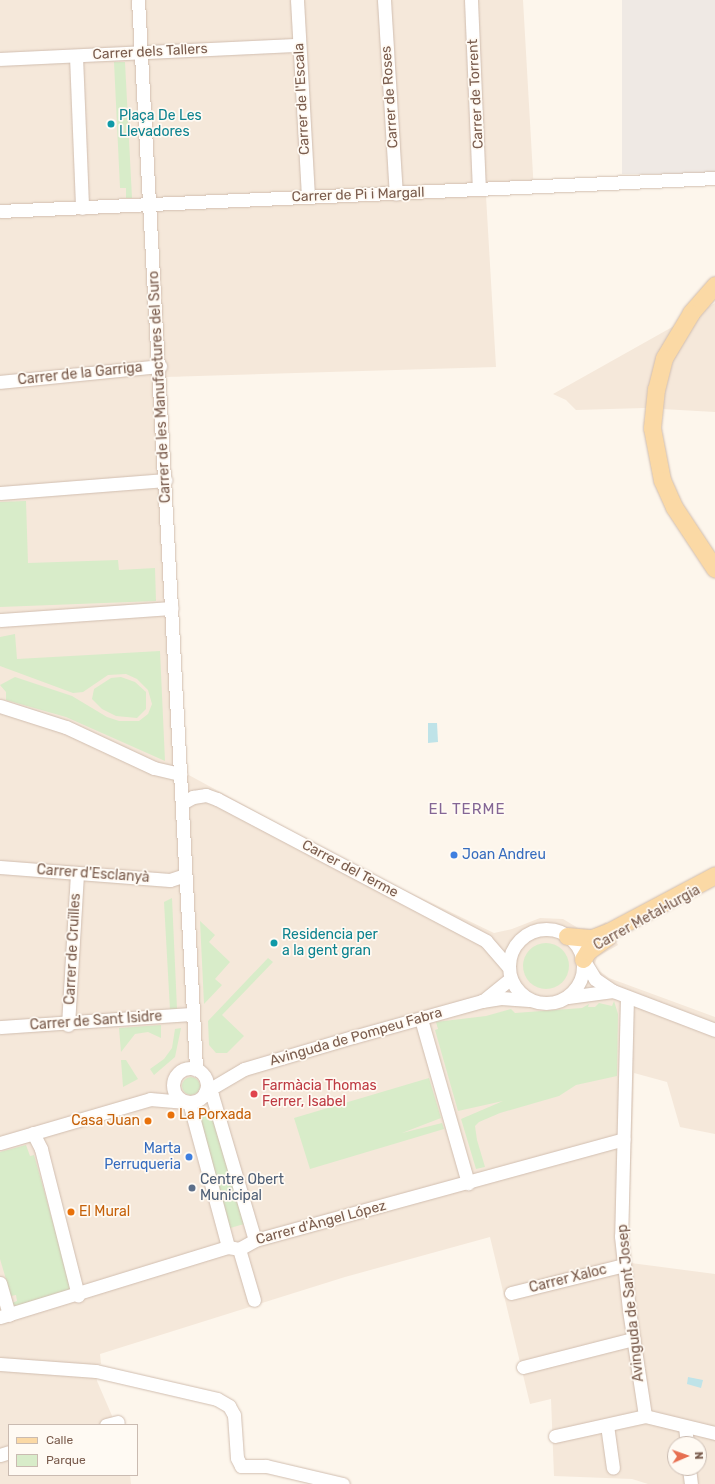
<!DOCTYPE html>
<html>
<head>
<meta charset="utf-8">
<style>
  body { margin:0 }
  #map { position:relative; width:715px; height:1484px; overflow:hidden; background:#fdf6ec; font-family:Rubik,sans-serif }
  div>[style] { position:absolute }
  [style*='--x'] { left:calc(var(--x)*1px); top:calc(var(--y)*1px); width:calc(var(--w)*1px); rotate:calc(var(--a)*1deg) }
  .residential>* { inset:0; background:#f5e8da }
  .industrial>* { inset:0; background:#efe9e4; transform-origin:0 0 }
  .green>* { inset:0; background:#d8ecc9; transform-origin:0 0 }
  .round { border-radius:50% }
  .water>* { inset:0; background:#bfe3e8 }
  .roads { filter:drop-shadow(0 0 1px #d1beb0) drop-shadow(0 0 1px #d1beb0) }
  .minor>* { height:13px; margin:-6.5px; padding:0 6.5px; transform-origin:6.5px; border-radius:6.5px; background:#fff }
  .minor>.ring { margin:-6.5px; padding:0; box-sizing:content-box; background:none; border:13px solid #fff; border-radius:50% }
  .major>* { height:17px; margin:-8.5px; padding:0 8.5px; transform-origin:8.5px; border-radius:8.5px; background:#fbd9a5 }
  .dots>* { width:11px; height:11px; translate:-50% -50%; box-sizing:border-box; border:2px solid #fffaf3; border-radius:50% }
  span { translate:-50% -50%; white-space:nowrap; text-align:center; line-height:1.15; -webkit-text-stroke:3.5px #fffaf3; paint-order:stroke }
  .street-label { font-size:14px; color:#7a5c4d }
  .culture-label { font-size:14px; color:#0d838f }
  .left { translate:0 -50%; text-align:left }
  .shop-label { font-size:14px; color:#366cbe }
  .right { translate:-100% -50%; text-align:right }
  .health-label { font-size:14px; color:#be3a42 }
  .food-label { font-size:14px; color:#c56008 }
  .service-label { font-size:14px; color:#4e5e75 }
  .neighbourhood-label { font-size:15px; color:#846695; letter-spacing:1px }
  .legend { position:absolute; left:8px; top:1424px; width:130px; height:52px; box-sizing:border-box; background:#fffaf3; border:1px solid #cabbb1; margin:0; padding:5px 7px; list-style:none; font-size:12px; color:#7a5c4d }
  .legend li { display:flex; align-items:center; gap:8px; height:20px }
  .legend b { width:20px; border:1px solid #cabbb1 }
  .north { position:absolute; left:667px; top:1436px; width:40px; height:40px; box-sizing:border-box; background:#fffaf3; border:1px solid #cabbb1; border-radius:50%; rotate:88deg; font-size:11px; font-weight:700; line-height:16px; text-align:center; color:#7a5c4d }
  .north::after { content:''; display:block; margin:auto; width:14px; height:18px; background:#e76f51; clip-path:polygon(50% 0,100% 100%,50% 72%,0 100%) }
</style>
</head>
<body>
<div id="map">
  <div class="residential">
    <div style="clip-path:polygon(evenodd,0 0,523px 0,534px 192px,486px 196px,496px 367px,165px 377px,185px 773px,367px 872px,494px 933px,512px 929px,540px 918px,563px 919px,578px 928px,593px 929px,606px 922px,618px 945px,597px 957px,594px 967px,609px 978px,715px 1017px,715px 1134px,680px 1127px,667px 1082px,634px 1073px,629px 1223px,631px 1263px,715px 1274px,715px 1484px,648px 1484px,632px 1479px,554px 1476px,551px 1399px,530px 1404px,490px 1237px,345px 1277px,100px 1354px,101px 1364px,94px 1366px,97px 1381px,116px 1425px,9px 1425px,9px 1475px,130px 1475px,131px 1484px,0 1484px,0 0,675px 1444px,699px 1444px,699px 1468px,675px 1468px,675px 1444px)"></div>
    <div style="clip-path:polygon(715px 303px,715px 412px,644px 408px,576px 410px,566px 400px,553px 394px)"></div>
  </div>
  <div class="industrial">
    <div style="left:622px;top:0;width:93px;height:174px"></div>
  </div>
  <div class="green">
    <div style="clip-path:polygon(114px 62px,125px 62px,132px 198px,126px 198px,126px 188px,120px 188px)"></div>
    <div style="clip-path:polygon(26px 501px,28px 563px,118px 560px,119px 570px,155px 568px,156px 601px,0 607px,0 502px)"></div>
    <div style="clip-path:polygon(15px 634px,17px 659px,160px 651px,165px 761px,66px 717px,6px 700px,6px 692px,0 685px,15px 677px,72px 696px,107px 717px,119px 721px,139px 721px,148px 714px,152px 704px,148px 690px,137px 679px,126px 674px,108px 675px,83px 692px,73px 693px,0 666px,0 637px)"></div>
    <div style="clip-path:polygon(121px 677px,135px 682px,146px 692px,146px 709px,137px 718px,116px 716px,102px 709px,92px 699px,94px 689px,111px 678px)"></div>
    <div style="clip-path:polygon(172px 898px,177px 1009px,170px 1010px,164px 902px)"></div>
    <div style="clip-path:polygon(200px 921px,215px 935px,209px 942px,230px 962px,215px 979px,222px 985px,204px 1004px)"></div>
    <div class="round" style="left:523px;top:943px;width:46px;height:46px"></div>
    <div style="clip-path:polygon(268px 958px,273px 962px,222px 1015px,244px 1036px,227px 1053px,216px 1053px,209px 1045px,208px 1021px)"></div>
    <div style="clip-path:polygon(614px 1001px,618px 1014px,617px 1076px,576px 1085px,559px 1096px,500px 1113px,479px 1122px,475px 1126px,477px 1140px,485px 1167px,476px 1169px,461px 1119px,503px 1101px,458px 1111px,435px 1030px,438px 1029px,436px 1022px,486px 1016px,511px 1009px,515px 1013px,582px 1008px,589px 1004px,588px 1007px,595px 1007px,599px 1003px,612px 1006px)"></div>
    <div style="clip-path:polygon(161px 1025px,161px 1038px,148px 1032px,135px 1034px,121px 1052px,119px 1028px)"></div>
    <div style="clip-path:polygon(181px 1028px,175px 1057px,154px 1075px,150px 1069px,164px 1059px,172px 1048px,175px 1029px)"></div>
    <div style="clip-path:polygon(121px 1060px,126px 1060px,138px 1079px,123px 1087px)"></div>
    <div class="round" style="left:182px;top:1077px;width:18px;height:18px"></div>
    <div style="clip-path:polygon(429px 1078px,441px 1118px,402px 1133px,442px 1123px,444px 1129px,310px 1169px,294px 1118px)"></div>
    <div style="left:214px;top:1113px;width:115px;height:17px;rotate:74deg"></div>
    <div style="clip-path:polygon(26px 1145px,30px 1156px,34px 1155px,72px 1290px,16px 1307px,12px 1303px,17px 1301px,16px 1295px,11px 1296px,0 1259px,0 1152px)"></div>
  </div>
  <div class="water">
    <div style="clip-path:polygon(437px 723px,438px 742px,428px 743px,428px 723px)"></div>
    <div style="clip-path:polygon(688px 1377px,703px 1380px,701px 1388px,687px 1384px)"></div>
  </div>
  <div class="roads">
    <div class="minor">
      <div style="--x:138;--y:0;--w:1071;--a:86.89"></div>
      <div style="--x:297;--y:0;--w:197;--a:86.8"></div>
      <div style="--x:384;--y:0;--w:194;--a:86.5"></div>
      <div style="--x:471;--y:0;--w:188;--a:87.6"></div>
      <div style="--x:76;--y:56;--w:152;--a:87.7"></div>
      <div style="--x:0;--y:59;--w:299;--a:-2.7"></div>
      <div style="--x:0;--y:211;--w:716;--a:-2.64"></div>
      <div style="--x:0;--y:382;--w:161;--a:-5.7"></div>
      <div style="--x:0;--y:493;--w:166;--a:-4.5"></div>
      <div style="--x:0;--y:620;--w:172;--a:-4"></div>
      <div style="--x:0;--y:706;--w:69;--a:17.7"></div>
      <div style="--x:66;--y:727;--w:97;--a:25"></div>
      <div style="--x:154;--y:768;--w:27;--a:13"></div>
      <div style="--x:182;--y:803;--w:13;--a:-29"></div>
      <div style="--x:193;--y:797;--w:13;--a:-9"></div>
      <div style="--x:206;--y:795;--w:12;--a:20"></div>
      <div style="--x:217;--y:799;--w:304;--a:27.8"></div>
      <div style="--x:486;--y:941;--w:33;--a:49"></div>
      <div style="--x:0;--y:867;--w:170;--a:4.4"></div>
      <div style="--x:170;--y:880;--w:16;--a:-18"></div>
      <div class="ring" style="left:509px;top:929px;width:61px;height:61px"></div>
      <div style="--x:583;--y:959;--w:23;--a:59"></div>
      <div style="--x:595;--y:979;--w:22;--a:34"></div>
      <div style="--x:613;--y:991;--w:109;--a:20.9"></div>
      <div style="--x:568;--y:997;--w:45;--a:-7.6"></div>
      <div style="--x:627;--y:997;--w:239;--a:91.4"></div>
      <div style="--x:621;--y:1236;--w:74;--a:83.8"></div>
      <div style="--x:629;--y:1310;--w:107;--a:81.4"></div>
      <div style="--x:645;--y:1416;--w:72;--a:13.7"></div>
      <div style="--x:484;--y:1000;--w:33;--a:-39"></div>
      <div style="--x:421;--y:1019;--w:171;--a:74"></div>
      <div style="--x:68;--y:1025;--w:152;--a:-86.6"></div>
      <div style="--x:0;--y:1027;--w:192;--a:-3.9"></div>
      <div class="ring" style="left:173px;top:1068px;width:21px;height:21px"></div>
      <div style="--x:205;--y:1092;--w:45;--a:-30.5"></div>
      <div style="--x:244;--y:1069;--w:114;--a:-16.4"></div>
      <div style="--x:353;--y:1037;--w:134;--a:-15.6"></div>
      <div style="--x:482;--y:1001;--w:19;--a:-9"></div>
      <div style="--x:501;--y:998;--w:28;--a:4"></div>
      <div style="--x:204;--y:1095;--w:8;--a:0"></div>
      <div style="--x:212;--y:1095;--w:151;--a:73.5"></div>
      <div style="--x:189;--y:1102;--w:150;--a:74.9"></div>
      <div style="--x:33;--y:1133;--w:18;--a:63"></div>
      <div style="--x:41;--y:1149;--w:151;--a:75.8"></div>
      <div style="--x:0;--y:1143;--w:156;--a:-16.3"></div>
      <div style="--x:150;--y:1099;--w:36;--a:5"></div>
      <div style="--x:239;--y:1249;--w:53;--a:73.6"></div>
      <div style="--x:0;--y:1283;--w:33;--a:74"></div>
      <div style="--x:511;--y:1293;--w:116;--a:-13.9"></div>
      <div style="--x:0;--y:1317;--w:239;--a:-17.1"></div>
      <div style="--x:228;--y:1247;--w:11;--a:10"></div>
      <div style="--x:239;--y:1249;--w:18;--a:-29"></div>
      <div style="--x:255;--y:1240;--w:382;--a:-15.3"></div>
      <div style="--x:0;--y:1364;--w:96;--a:4.2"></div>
      <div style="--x:96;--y:1371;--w:124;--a:13"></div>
      <div style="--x:217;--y:1399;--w:14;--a:30"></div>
      <div style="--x:229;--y:1406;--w:10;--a:61"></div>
      <div style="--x:234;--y:1415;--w:43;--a:86"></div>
      <div style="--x:237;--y:1458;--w:9;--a:63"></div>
      <div style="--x:241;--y:1466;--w:25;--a:0"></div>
      <div style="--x:266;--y:1466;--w:79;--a:13.2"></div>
      <div style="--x:523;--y:1367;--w:114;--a:-14.3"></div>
      <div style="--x:106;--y:1425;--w:12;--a:-14"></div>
      <div style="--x:607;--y:1425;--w:43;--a:82.1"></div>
      <div style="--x:685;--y:1427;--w:17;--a:83"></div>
      <div style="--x:555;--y:1436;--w:92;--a:-12.5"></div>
      <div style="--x:0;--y:1455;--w:9;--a:-18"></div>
      <div style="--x:689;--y:1468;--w:16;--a:83"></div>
    </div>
    <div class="major">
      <div style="--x:715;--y:285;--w:37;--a:131"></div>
      <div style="--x:691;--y:313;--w:52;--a:121"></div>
      <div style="--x:664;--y:358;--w:32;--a:104"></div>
      <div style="--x:656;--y:389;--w:39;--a:96"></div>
      <div style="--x:652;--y:428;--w:53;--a:79.1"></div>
      <div style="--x:662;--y:480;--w:30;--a:66"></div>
      <div style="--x:674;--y:507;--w:74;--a:56.5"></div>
      <div style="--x:567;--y:936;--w:25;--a:5"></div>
      <div style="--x:592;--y:938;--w:17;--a:-21"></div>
      <div style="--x:608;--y:932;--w:121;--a:-28"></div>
      <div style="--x:583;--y:959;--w:9;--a:-58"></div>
      <div style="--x:588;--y:951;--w:24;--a:-36"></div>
    </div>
  </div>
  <div class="dots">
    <div style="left:111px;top:124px;background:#0f9aa8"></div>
    <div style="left:454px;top:855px;background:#3f7fe0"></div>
    <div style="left:274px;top:943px;background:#0f9aa8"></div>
    <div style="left:254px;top:1094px;background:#e0444e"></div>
    <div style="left:171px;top:1115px;background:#e8710a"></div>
    <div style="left:148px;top:1121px;background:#e8710a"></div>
    <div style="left:189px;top:1157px;background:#3f7fe0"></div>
    <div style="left:192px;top:1188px;background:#5c6f8a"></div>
    <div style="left:71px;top:1212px;background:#e8710a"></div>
  </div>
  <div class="street-label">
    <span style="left:150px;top:52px;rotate:-3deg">Carrer dels Tallers</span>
    <span style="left:476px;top:94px;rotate:-93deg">Carrer de Torrent</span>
    <span style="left:390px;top:97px;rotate:-94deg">Carrer de Roses</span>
    <span style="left:302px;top:99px;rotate:-93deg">Carrer de l'Escala</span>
    <span style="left:358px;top:195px;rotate:-2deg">Carrer de Pi i Margall</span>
    <span style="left:80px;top:374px;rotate:-6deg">Carrer de la Garriga</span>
    <span style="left:160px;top:387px;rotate:-93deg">Carrer de les Manufactures del Suro</span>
    <span style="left:350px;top:869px;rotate:28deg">Carrer del Terme</span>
    <span style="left:93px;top:874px;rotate:4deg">Carrer d'Esclanyà</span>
    <span style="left:647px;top:918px;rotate:-29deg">Carrer Metal·lurgia</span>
    <span style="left:73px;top:949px;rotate:-87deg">Carrer de Cruïlles</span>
    <span style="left:96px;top:1021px;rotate:-4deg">Carrer de Sant Isidre</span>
    <span style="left:356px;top:1037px;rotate:-16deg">Avinguda de Pompeu Fabra</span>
    <span style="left:321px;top:1223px;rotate:-15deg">Carrer d'Àngel López</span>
    <span style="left:568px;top:1279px;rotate:-14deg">Carrer Xaloc</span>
    <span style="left:631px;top:1303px;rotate:-96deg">Avinguda de Sant Josep</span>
  </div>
  <div class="culture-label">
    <span class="left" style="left:119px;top:124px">Plaça De Les<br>Llevadores</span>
    <span class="left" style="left:282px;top:943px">Residencia per<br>a la gent gran</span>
  </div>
  <div class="shop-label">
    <span class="left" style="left:462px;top:855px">Joan Andreu</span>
    <span class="right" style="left:181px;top:1157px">Marta<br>Perruqueria</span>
  </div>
  <div class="health-label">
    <span class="left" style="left:262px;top:1094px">Farmàcia Thomas<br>Ferrer, Isabel</span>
  </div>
  <div class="food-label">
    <span class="left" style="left:179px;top:1115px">La Porxada</span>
    <span class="right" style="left:140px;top:1121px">Casa Juan</span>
    <span class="left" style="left:79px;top:1212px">El Mural</span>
  </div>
  <div class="service-label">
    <span class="left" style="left:200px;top:1188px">Centre Obert<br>Municipal</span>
  </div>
  <div class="neighbourhood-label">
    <span style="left:467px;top:810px">EL TERME</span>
  </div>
  <ul class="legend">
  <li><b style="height:5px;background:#fbd9a5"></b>Calle</li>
  <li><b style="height:11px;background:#d8ecc9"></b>Parque</li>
  </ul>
  <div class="north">N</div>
</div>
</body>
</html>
